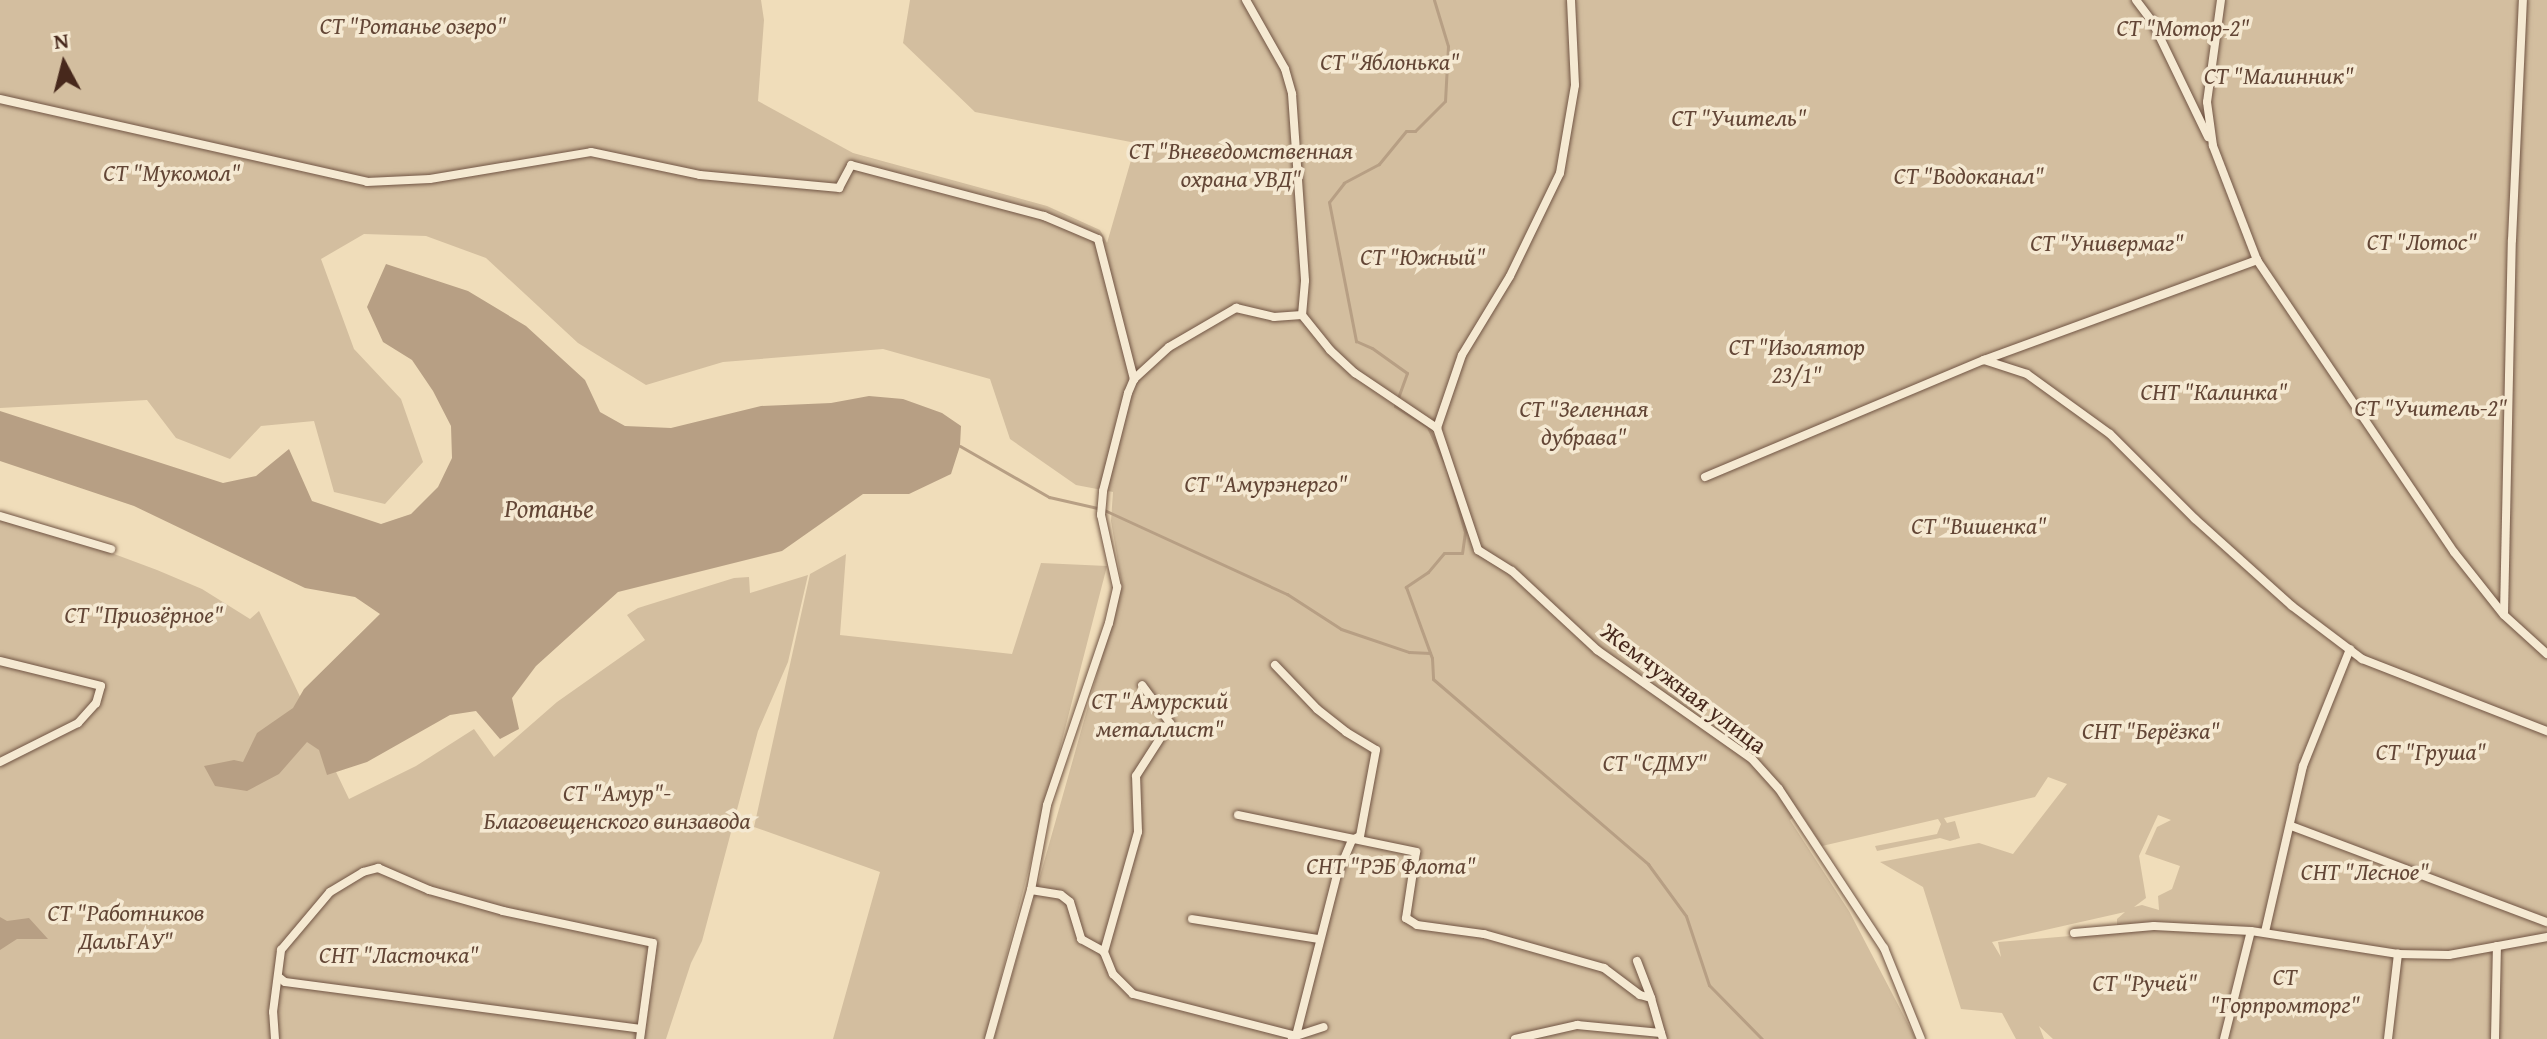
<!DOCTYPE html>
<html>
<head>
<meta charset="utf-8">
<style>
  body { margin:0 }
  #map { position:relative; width:2547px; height:1039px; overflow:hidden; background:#f0ddba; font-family:"Gentium Book Plus",serif }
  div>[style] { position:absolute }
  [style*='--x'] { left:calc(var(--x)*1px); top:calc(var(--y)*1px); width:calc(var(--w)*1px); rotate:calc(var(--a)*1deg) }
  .green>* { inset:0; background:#d3be9f }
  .water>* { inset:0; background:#b79f84 }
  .stream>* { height:3px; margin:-1.5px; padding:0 1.5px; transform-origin:1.5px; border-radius:1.5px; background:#b79f84 }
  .roads { filter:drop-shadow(0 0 2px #715544) drop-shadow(0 0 2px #715544) }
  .street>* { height:8px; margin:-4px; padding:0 4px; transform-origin:4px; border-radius:4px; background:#f5e9d2 }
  span { translate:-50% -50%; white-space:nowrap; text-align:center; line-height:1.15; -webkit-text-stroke:7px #f5e9d2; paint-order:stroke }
  .park-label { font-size:24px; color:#634636; font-style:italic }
  .street-label { font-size:24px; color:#47281c }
  .water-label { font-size:26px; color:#634636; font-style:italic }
  .north { position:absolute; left:24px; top:24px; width:80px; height:80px; -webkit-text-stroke:6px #f5e9d2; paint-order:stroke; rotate:353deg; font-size:22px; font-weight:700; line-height:32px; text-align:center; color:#47281c }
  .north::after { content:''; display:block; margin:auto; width:28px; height:36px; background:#47281c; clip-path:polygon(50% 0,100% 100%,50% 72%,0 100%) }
</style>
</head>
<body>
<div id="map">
  <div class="green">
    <div style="clip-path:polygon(evenodd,0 0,761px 0,764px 20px,758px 101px,853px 153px,1047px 206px,1100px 230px,1107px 243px,1136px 143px,975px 112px,903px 43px,910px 0,2547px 0,2547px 1039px,2053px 1039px,2039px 1026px,2044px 1039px,2016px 1039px,2002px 1013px,1961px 1009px,1923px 887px,1880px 862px,1979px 843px,2013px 854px,2067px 784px,2048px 777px,2035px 797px,1944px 818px,1947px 823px,1955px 821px,1960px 838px,1950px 841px,1940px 838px,1877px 851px,1875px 846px,1937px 834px,1941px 824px,1938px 819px,1822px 846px,1800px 812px,1790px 820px,1849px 911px,1916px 1039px,994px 1039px,1122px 586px,1111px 521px,1113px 492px,1076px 485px,1010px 439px,990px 379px,883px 349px,723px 362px,646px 385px,578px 343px,486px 258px,426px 236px,364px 234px,321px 259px,354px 349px,401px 399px,423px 462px,385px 504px,334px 492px,314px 421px,261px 426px,230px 459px,176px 438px,147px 400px,0 408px,0 0,2158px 815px,2171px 820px,2157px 827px,2145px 854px,2180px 866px,2172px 889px,2158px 896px,2159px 910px,2142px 905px,2134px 907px,2146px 898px,2139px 856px,2158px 815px,0 0,2125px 912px,2117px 919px,2117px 932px,1998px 942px,2001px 957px,1992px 942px,2125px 912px)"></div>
    <div style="clip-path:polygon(0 519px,90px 545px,157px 570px,202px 589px,250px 619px,259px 611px,349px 799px,416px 766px,474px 729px,494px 757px,557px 702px,645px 640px,627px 615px,638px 608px,734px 578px,749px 577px,750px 593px,808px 575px,788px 662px,758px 731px,702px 941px,691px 963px,666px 1039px,0 1039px)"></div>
    <div style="clip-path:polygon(846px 554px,840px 635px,1012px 654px,1041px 563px,1107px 566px,985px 1039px,833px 1039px,880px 872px,754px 827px,810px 574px)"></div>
  </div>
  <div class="water">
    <div style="clip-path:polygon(386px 264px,468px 291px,526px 326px,585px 380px,600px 412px,625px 426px,671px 428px,761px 406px,831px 403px,869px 396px,903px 399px,942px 413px,961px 426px,960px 446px,951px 474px,909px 494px,863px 494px,782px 551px,618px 592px,536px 666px,512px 698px,519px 729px,500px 739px,476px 711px,450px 715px,367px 762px,327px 775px,319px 750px,307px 742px,279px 774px,247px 791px,215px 786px,204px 766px,234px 760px,243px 762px,257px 733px,293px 708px,304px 689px,380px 614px,355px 597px,305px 588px,134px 506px,0 461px,0 411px,223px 483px,256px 476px,289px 449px,312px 501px,381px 524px,411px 514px,438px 487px,452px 458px,451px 426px,433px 391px,412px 360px,383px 342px,367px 307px)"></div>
    <div style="clip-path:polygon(0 917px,7px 921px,29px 918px,48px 939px,17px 939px,0 950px)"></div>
  </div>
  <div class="stream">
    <div style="--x:1434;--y:0;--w:48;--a:73.1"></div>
    <div style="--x:1448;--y:46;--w:55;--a:93.1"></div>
    <div style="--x:1445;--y:101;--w:42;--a:135"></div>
    <div style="--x:1415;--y:131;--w:9;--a:180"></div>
    <div style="--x:1406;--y:131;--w:43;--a:129.3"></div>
    <div style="--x:1379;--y:164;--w:40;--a:152"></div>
    <div style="--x:1344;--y:183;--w:24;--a:128"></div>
    <div style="--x:1329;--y:202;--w:142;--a:79"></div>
    <div style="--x:1356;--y:341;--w:17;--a:24"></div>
    <div style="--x:1372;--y:348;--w:43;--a:35.5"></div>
    <div style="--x:1407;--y:373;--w:35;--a:110"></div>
    <div style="--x:1395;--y:406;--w:39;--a:32"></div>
    <div style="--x:1428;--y:427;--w:38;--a:65"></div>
    <div style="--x:960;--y:446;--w:103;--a:29.8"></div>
    <div style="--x:1049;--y:497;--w:54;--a:12.8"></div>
    <div style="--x:1102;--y:509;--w:204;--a:24.7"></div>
    <div style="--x:1287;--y:594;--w:64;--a:32.9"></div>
    <div style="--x:1341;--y:629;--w:72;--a:18.7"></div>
    <div style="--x:1409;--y:652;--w:21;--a:3"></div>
    <div style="--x:1448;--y:472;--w:62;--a:74.2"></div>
    <div style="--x:1465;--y:532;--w:21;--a:98"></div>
    <div style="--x:1462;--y:553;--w:18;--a:180"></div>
    <div style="--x:1444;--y:553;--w:25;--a:130"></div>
    <div style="--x:1428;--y:572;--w:27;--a:146"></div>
    <div style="--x:1406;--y:587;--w:76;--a:69.9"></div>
    <div style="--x:1432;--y:658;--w:21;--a:87"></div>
    <div style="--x:1433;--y:679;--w:284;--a:40.7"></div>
    <div style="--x:1648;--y:864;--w:64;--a:53.8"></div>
    <div style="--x:1686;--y:916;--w:73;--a:71.6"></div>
    <div style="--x:1709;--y:985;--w:76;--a:45.5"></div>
  </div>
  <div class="roads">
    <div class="street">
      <div style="--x:1246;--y:0;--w:79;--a:60.5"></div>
      <div style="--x:1285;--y:69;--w:26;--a:74"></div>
      <div style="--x:1292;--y:94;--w:187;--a:86"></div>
      <div style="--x:1305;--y:281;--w:34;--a:95"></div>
      <div style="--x:1302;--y:315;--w:45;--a:51.3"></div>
      <div style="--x:1330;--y:350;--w:34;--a:43"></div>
      <div style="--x:1355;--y:373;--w:99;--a:33.9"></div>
      <div style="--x:2136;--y:0;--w:26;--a:53"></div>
      <div style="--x:2152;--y:21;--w:129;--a:64.2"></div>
      <div style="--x:2221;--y:0;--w:103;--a:97.8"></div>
      <div style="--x:2207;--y:102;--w:44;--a:82.2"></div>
      <div style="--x:2213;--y:146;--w:122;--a:68.9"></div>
      <div style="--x:2257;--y:260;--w:352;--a:56"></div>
      <div style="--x:2454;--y:552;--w:80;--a:51.6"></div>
      <div style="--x:2504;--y:615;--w:58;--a:42.2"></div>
      <div style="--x:0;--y:99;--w:376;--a:12.7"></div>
      <div style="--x:367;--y:182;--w:63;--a:-2.7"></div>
      <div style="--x:430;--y:179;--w:163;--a:-9.5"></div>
      <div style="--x:591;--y:152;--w:111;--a:11.9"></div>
      <div style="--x:700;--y:175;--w:140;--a:5.3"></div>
      <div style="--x:839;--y:188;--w:26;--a:-62"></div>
      <div style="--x:851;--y:165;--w:200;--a:14.8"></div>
      <div style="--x:1044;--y:216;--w:59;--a:23.1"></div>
      <div style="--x:1098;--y:239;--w:145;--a:75.6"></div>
      <div style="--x:1984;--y:360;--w:45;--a:18"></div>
      <div style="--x:2027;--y:374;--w:102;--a:35.9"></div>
      <div style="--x:2110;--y:434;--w:120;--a:45"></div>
      <div style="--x:2195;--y:519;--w:130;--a:41.9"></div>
      <div style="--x:2292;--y:606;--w:88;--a:37.1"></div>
      <div style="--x:2362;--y:659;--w:199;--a:21.3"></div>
      <div style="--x:1437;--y:428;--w:129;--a:71.4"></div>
      <div style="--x:1478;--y:550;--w:40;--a:32"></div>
      <div style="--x:1512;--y:571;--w:116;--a:42.9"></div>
      <div style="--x:1597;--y:650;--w:189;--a:35.1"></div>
      <div style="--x:1752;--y:759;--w:40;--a:48"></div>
      <div style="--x:1779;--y:789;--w:191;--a:56.6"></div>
      <div style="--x:1884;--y:948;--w:98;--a:67.9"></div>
      <div style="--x:1437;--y:428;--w:77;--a:-71.1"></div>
      <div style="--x:1462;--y:355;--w:92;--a:-58.7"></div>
      <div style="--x:1510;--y:276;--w:114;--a:-64.1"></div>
      <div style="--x:1560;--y:173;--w:89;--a:-80.3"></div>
      <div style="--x:1575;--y:85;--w:85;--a:-92.7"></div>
      <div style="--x:1705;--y:477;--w:303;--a:-22.8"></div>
      <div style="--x:1984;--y:360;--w:291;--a:-20.1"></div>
      <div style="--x:0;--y:516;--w:116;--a:16.6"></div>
      <div style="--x:2504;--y:614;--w:374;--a:-88.8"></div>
      <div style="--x:2512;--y:240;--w:240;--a:-87.4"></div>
      <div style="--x:0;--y:661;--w:104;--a:13.9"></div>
      <div style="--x:101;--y:686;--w:18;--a:106"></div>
      <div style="--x:96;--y:703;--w:27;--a:132"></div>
      <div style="--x:78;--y:723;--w:87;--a:153.4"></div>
      <div style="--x:1275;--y:665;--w:61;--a:46.3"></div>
      <div style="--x:1317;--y:709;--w:37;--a:38"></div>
      <div style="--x:1346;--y:732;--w:35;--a:31"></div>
      <div style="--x:1376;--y:750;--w:87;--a:100.5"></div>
      <div style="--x:1360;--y:836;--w:9;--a:153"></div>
      <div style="--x:1352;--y:840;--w:38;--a:113"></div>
      <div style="--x:1337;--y:875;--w:166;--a:104.3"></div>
      <div style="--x:1296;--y:1036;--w:5;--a:143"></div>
      <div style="--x:1238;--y:815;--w:182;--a:11.7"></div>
      <div style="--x:1416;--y:852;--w:67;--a:98.6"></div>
      <div style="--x:1406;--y:918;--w:13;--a:32"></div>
      <div style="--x:1417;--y:925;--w:68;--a:7.7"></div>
      <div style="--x:1484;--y:934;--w:125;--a:15.8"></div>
      <div style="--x:1604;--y:968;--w:45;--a:36.9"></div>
      <div style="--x:1640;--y:995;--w:11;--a:15"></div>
      <div style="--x:1651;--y:998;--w:36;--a:74"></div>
      <div style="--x:2291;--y:826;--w:273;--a:20.6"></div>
      <div style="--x:1031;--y:890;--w:30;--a:9"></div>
      <div style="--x:1061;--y:895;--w:11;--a:38"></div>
      <div style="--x:1070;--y:902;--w:39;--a:73"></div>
      <div style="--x:1081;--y:939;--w:26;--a:29"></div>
      <div style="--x:1104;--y:952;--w:24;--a:68"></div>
      <div style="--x:1113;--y:974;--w:28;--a:45"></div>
      <div style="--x:1133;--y:994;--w:168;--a:14.4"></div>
      <div style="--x:1296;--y:1036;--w:29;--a:-18"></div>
      <div style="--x:1192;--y:919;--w:128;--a:9"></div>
      <div style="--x:2265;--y:932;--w:170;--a:-77.1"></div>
      <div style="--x:2303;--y:766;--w:126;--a:-68.1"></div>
      <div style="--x:2074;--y:933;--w:80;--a:-5"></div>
      <div style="--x:2154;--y:926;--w:97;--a:3"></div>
      <div style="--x:2251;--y:931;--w:149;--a:8.9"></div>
      <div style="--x:2398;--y:954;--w:51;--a:1.1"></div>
      <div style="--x:2449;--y:955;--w:100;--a:-10.4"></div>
      <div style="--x:1104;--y:952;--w:125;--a:-74.2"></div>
      <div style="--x:1138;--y:832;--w:56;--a:-92"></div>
      <div style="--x:1136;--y:776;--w:63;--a:-57.3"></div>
      <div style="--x:1170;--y:723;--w:47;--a:-126.4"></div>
      <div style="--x:1637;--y:961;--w:40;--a:69"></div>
      <div style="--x:280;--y:978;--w:6;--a:39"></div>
      <div style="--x:285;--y:982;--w:359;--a:7.5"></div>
      <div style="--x:275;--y:1039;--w:27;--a:-94"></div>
      <div style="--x:273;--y:1012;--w:63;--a:-82.6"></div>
      <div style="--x:281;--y:950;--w:76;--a:-49.8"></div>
      <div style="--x:330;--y:892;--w:39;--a:-31"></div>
      <div style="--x:363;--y:872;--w:16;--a:-15"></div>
      <div style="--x:378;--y:868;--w:56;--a:23.3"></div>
      <div style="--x:429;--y:890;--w:77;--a:15.8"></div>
      <div style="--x:503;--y:911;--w:153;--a:12"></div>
      <div style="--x:653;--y:943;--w:97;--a:97.7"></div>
      <div style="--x:989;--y:1039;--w:155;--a:-74.3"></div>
      <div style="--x:1031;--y:890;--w:86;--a:-79.3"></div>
      <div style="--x:1047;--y:805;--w:192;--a:-71.2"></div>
      <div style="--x:1109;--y:623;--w:37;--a:-77"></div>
      <div style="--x:1117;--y:587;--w:74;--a:-102.5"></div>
      <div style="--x:1101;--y:515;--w:24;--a:-85"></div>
      <div style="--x:1103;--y:491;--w:101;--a:-75.7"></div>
      <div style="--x:1128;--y:393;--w:15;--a:-67"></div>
      <div style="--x:1134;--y:379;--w:47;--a:-42.4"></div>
      <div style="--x:1169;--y:347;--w:78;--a:-30.2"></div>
      <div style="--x:1236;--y:308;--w:39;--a:13"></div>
      <div style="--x:1274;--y:317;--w:28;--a:-4"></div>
      <div style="--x:1515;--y:1039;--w:64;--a:-12.7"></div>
      <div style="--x:1577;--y:1025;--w:84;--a:5.4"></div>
      <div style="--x:1661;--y:1033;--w:6;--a:72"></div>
      <div style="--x:2224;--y:1039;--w:111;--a:-76"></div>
      <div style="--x:2388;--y:1039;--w:86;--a:-83.3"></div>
      <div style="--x:2495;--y:1039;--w:93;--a:-88.8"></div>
    </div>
  </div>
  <div class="park-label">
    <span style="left:413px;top:26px">СТ "Ротанье озеро"</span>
    <span style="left:2183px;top:28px">СТ "Мотор-2"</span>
    <span style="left:1390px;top:62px">СТ "Яблонька"</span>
    <span style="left:2279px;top:76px">СТ "Малинник"</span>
    <span style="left:1739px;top:118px">СТ "Учитель"</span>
    <span style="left:1241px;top:165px">СТ "Вневедомственная<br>охрана УВД"</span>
    <span style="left:172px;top:173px">СТ "Мукомол"</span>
    <span style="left:1969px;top:176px">СТ "Водоканал"</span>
    <span style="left:2422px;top:242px">СТ "Лотос"</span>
    <span style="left:2107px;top:243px">СТ "Универмаг"</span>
    <span style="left:1423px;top:257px">СТ "Южный"</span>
    <span style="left:1797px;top:361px">СТ "Изолятор<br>23/1"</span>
    <span style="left:2214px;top:392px">СНТ "Калинка"</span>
    <span style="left:2431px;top:408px">СТ "Учитель-2"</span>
    <span style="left:1584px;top:423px">СТ "Зеленная<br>дубрава"</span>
    <span style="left:1266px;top:484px">СТ "Амурэнерго"</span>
    <span style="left:1979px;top:526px">СТ "Вишенка"</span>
    <span style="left:144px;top:615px">СТ "Приозёрное"</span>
    <span style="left:1160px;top:715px">СТ "Амурский<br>металлист"</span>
    <span style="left:2151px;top:731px">СНТ "Берёзка"</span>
    <span style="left:2431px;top:752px">СТ "Груша"</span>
    <span style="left:1655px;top:763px">СТ "СДМУ"</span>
    <span style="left:617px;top:807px">СТ "Амур"-<br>Благовещенского винзавода</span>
    <span style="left:1391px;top:866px">СНТ "РЭБ Флота"</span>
    <span style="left:2365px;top:872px">СНТ "Лесное"</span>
    <span style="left:126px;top:927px">СТ "Работников<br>ДальГАУ"</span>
    <span style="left:399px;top:955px">СНТ "Ласточка"</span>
    <span style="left:2285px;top:991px">СТ<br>"Горпромторг"</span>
    <span style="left:2145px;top:983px">СТ "Ручей"</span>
  </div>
  <div class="street-label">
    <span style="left:1684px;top:688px;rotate:37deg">Жемчужная улица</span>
  </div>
  <div class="water-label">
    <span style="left:549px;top:508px">Ротанье</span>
  </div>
  <div class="north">N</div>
</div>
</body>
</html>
